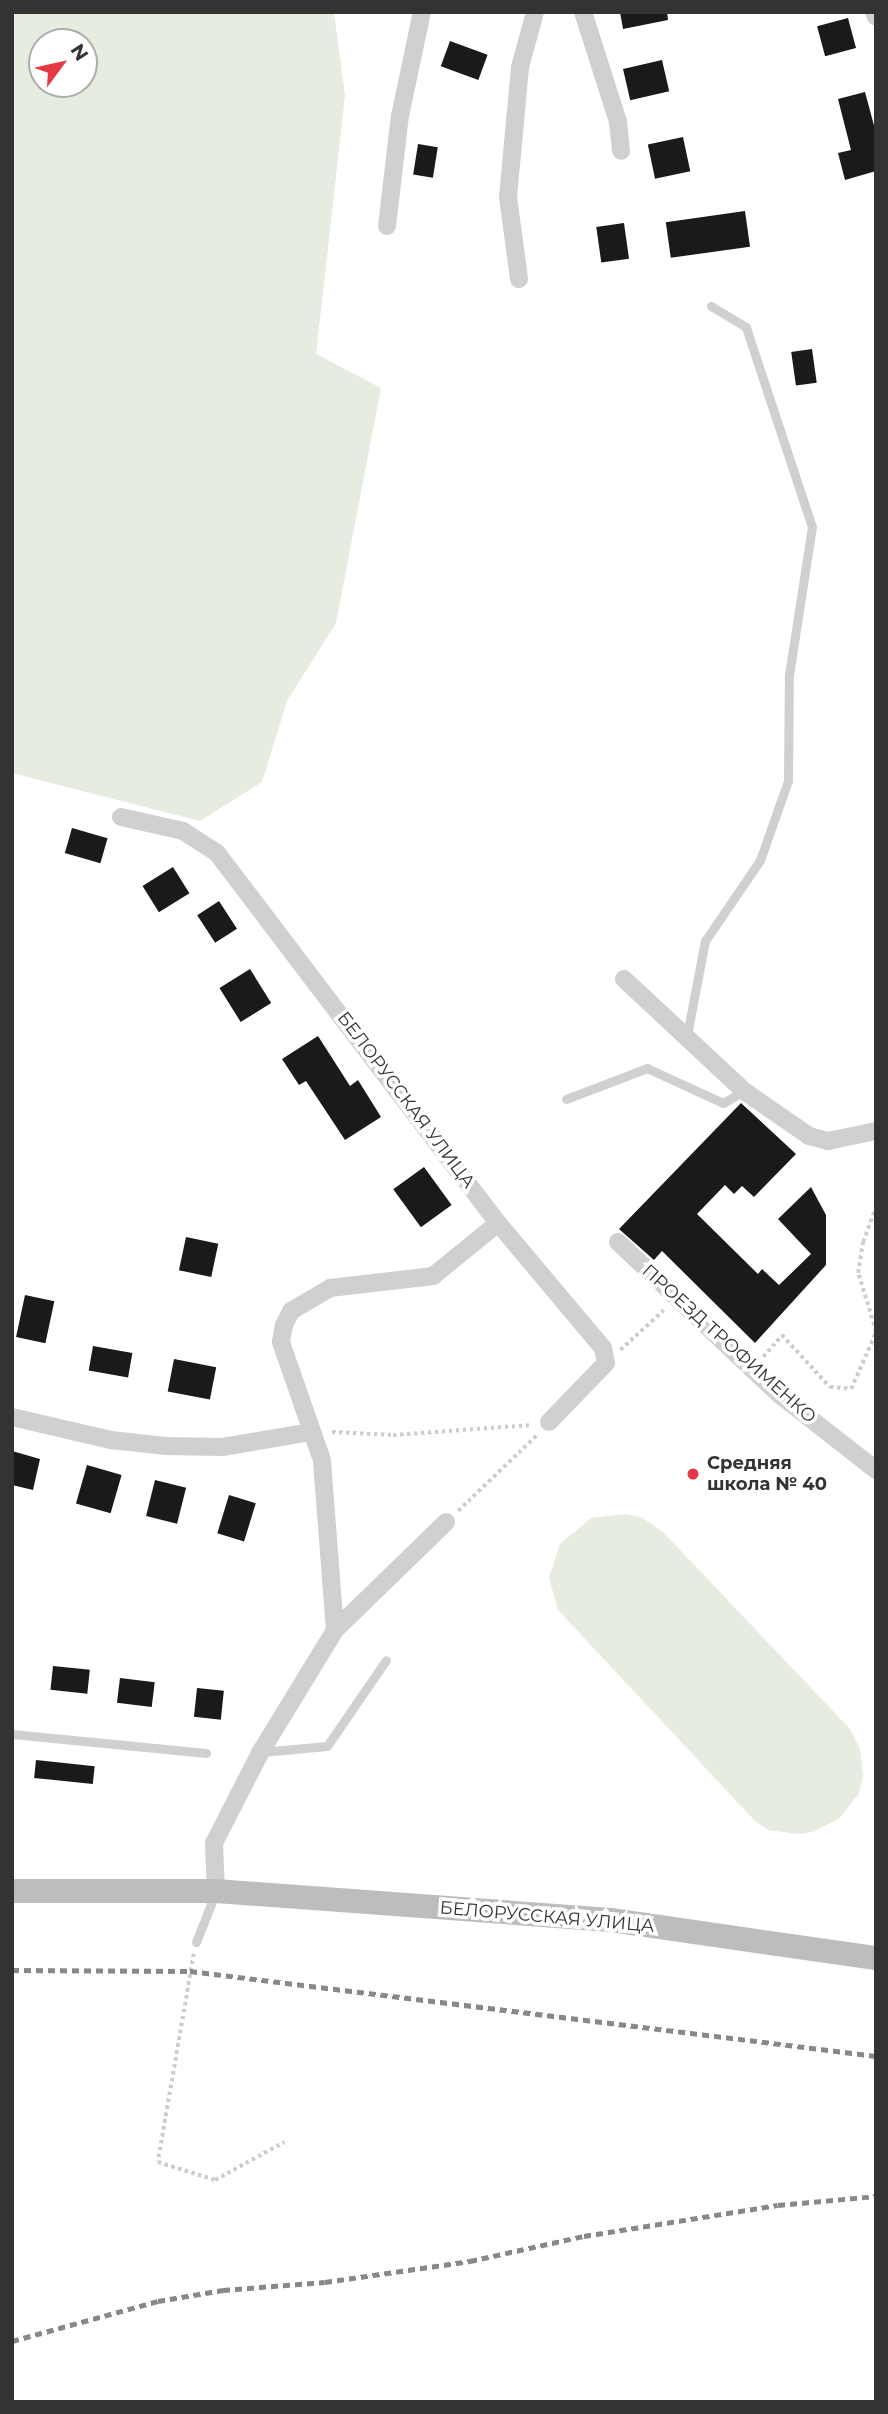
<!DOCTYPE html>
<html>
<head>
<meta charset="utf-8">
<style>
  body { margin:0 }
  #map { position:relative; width:888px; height:2414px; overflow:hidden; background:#fff; font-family:Montserrat,sans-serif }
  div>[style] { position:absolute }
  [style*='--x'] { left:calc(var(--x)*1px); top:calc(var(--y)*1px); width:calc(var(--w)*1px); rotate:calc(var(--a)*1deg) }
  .green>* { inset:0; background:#e6ecdf }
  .building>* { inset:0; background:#1a1a1a; transform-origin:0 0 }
  .path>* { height:3.5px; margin-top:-1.75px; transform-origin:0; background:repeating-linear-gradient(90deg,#cdcdcd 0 3.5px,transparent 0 7px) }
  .service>* { height:9px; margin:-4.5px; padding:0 4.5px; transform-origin:4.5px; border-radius:4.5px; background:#d0d0d0 }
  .minor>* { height:18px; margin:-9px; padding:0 9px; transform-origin:9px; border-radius:9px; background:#d0d0d0 }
  .secondary>* { height:24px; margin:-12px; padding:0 12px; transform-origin:12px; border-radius:12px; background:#bdbdbd }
  .rail>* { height:5px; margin-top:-2.5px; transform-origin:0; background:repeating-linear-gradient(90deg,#888 0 7px,transparent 0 12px) }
  .dots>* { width:19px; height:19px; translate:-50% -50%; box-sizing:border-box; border:4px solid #fff; border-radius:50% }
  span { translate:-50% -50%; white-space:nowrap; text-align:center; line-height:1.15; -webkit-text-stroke:7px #fff; paint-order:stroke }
  .street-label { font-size:18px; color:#333 }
  .poi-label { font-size:18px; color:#333; font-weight:700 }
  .left { translate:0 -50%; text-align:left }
  .frame { position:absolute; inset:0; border:14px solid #333; pointer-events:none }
  .north { position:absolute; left:28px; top:28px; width:70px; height:70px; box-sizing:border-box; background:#fff; border:2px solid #adadad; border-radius:50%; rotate:57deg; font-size:19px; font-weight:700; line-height:28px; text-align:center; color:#333 }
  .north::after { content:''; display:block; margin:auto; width:24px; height:32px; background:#e63946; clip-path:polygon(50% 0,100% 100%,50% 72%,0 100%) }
</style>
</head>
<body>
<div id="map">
  <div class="green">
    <div style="clip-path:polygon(evenodd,12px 12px,334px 12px,345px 96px,316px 354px,381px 388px,336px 623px,287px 701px,262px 782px,200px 821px,12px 773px,12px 12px,42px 42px,84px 42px,84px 84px,42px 84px,42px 42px)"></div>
    <div style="clip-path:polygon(626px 1514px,641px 1517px,663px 1532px,850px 1729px,860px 1749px,863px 1776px,859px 1793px,840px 1818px,813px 1832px,797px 1834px,768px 1830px,755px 1821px,558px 1610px,549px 1578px,560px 1544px,591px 1518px)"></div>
  </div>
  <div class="building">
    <div style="clip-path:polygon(620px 12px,667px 12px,668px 20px,623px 29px)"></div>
    <div style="left:848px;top:18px;width:31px;height:32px;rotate:75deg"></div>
    <div style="left:450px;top:41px;width:40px;height:27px;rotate:20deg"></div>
    <div style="left:662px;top:60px;width:32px;height:40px;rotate:77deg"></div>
    <div style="clip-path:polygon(865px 92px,876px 133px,876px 171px,845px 180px,838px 153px,851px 150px,838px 99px)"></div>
    <div style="left:683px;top:137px;width:35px;height:36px;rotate:78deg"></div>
    <div style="left:418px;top:144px;width:20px;height:31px;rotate:9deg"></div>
    <div style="left:745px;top:211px;width:36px;height:80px;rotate:82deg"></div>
    <div style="left:624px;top:223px;width:36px;height:28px;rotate:82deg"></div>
    <div style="left:812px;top:349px;width:34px;height:21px;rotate:82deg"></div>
    <div style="left:72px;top:828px;width:37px;height:26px;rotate:16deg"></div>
    <div style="left:173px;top:867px;width:31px;height:36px;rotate:58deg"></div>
    <div style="left:219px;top:901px;width:33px;height:26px;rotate:57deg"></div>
    <div style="left:250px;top:969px;width:40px;height:36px;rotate:58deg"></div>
    <div style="clip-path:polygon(318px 1036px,350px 1086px,358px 1080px,381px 1117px,345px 1140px,306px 1081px,299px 1085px,282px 1059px)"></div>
    <div style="clip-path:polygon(741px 1103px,796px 1154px,754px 1197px,742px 1186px,734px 1194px,725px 1185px,697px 1214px,758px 1274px,762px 1269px,779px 1285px,811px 1254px,778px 1219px,811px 1187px,826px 1215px,826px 1265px,755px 1343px,662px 1251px,654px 1260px,619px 1229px)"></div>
    <div style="left:424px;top:1167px;width:47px;height:38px;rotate:54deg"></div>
    <div style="left:186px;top:1237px;width:33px;height:34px;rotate:12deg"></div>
    <div style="left:25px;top:1295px;width:30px;height:43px;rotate:12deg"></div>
    <div style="left:93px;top:1346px;width:40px;height:25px;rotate:10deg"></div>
    <div style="left:174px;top:1359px;width:43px;height:33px;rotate:11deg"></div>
    <div style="clip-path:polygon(12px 1451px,40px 1459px,33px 1490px,12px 1485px)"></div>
    <div style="left:87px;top:1465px;width:36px;height:40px;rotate:16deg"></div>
    <div style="left:155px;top:1480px;width:32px;height:37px;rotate:14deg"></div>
    <div style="left:229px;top:1495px;width:28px;height:40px;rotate:17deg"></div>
    <div style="left:53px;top:1666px;width:37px;height:24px;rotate:6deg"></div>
    <div style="left:120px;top:1678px;width:35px;height:25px;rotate:7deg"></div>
    <div style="left:197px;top:1688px;width:27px;height:29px;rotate:6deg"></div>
    <div style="left:36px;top:1760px;width:59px;height:18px;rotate:6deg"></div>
  </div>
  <div class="path">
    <div style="--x:620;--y:1350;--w:59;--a:-42.3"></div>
    <div style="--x:763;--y:1357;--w:29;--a:-49"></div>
    <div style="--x:782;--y:1335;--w:71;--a:47.3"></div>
    <div style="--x:830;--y:1387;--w:21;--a:5"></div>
    <div style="--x:851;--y:1389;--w:62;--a:-66.3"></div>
    <div style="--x:876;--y:1332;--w:62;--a:-107"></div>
    <div style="--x:858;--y:1273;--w:31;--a:-81"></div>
    <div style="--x:863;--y:1242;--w:37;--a:-70"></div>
    <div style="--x:332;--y:1432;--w:61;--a:2.8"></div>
    <div style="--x:393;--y:1435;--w:140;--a:-4.1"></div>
    <div style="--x:458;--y:1511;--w:111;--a:-43.9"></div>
    <div style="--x:194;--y:1954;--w:211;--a:99.8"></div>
    <div style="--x:158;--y:2162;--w:60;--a:17.5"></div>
    <div style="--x:215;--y:2180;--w:79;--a:-28.8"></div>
  </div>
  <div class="service">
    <div style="--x:687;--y:1035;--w:96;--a:-79.2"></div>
    <div style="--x:705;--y:941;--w:98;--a:-55.8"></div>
    <div style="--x:760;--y:860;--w:84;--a:-70.5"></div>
    <div style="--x:788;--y:781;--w:106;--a:-89.5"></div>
    <div style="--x:789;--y:675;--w:150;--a:-81.2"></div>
    <div style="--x:812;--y:527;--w:211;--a:-108.3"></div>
    <div style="--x:746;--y:327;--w:41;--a:-149"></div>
    <div style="--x:566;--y:1099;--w:87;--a:-20.9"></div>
    <div style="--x:647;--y:1068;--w:84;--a:24.7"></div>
    <div style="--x:723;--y:1103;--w:24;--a:-30"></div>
    <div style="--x:12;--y:1734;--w:195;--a:5.6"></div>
    <div style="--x:262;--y:1752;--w:65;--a:-5.3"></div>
    <div style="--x:327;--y:1746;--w:104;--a:-55.5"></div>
    <div style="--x:196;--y:1942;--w:52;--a:-68.4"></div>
  </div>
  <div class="minor">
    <div style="--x:583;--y:12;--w:115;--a:72.3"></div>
    <div style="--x:618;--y:122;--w:29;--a:84"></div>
    <div style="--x:874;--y:12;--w:5;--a:68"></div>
    <div style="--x:387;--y:226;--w:111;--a:-83.3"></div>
    <div style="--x:400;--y:116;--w:106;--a:-78.1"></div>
    <div style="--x:519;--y:279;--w:83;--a:-97.6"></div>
    <div style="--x:508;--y:197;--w:131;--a:-84.7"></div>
    <div style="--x:520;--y:67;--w:57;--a:-74.7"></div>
    <div style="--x:121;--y:817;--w:64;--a:12.7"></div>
    <div style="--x:183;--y:831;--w:40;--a:32.9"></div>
    <div style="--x:217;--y:853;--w:465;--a:52.8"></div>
    <div style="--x:498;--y:1223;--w:163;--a:50"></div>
    <div style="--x:603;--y:1348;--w:15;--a:79"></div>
    <div style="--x:606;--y:1363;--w:82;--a:134"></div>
    <div style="--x:624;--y:979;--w:164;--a:43"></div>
    <div style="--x:744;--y:1091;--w:79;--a:34.7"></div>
    <div style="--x:809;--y:1136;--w:20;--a:15"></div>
    <div style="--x:828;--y:1141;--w:49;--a:-11.8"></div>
    <div style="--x:618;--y:1242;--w:223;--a:43.4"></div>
    <div style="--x:780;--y:1395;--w:122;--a:38"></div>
    <div style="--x:12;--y:1417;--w:102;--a:13.1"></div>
    <div style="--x:111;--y:1440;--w:54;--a:6.3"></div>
    <div style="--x:165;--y:1446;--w:57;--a:1"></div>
    <div style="--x:222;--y:1447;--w:91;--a:-9.5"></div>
    <div style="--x:335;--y:1630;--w:170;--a:-94.4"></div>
    <div style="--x:322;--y:1460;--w:125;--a:-109.2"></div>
    <div style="--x:281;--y:1342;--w:17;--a:-80"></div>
    <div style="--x:284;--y:1325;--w:16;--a:-63"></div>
    <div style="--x:291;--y:1311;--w:45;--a:-30.5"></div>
    <div style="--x:330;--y:1288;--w:104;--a:-6.6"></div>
    <div style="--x:433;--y:1276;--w:84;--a:-39.2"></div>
    <div style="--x:216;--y:1891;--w:48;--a:-92.4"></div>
    <div style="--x:214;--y:1843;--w:101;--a:-62.9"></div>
    <div style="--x:260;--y:1753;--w:144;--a:-58.6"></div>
    <div style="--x:335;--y:1630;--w:155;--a:-44.2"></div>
  </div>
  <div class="secondary">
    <div style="--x:12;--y:1891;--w:204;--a:0"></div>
    <div style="--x:216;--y:1891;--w:396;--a:4.2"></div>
    <div style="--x:611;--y:1920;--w:268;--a:8.2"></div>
  </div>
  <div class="rail">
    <div style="--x:12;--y:1970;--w:178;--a:0.3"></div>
    <div style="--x:190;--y:1971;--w:691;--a:7.06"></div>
    <div style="--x:12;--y:2341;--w:151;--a:-15.3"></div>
    <div style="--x:158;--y:2301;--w:66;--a:-9.6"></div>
    <div style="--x:223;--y:2290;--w:102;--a:-4.5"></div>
    <div style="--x:325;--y:2282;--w:147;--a:-8.2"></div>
    <div style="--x:470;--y:2261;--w:117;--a:-12.4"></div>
    <div style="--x:584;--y:2236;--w:196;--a:-9.1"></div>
    <div style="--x:778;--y:2205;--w:98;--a:-5.2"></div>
  </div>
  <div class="dots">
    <div style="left:693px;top:1474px;background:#e63946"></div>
  </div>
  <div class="street-label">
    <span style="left:406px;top:1100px;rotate:53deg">БЕЛОРУССКАЯ УЛИЦА</span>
    <span style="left:729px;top:1344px;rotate:42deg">ПРОЕЗД ТРОФИМЕНКО</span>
    <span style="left:547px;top:1917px;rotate:5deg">БЕЛОРУССКАЯ УЛИЦА</span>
  </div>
  <div class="poi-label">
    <span class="left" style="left:707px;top:1474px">Средняя<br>школа № 40</span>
  </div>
  <div class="frame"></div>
  <div class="north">N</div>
</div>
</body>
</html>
